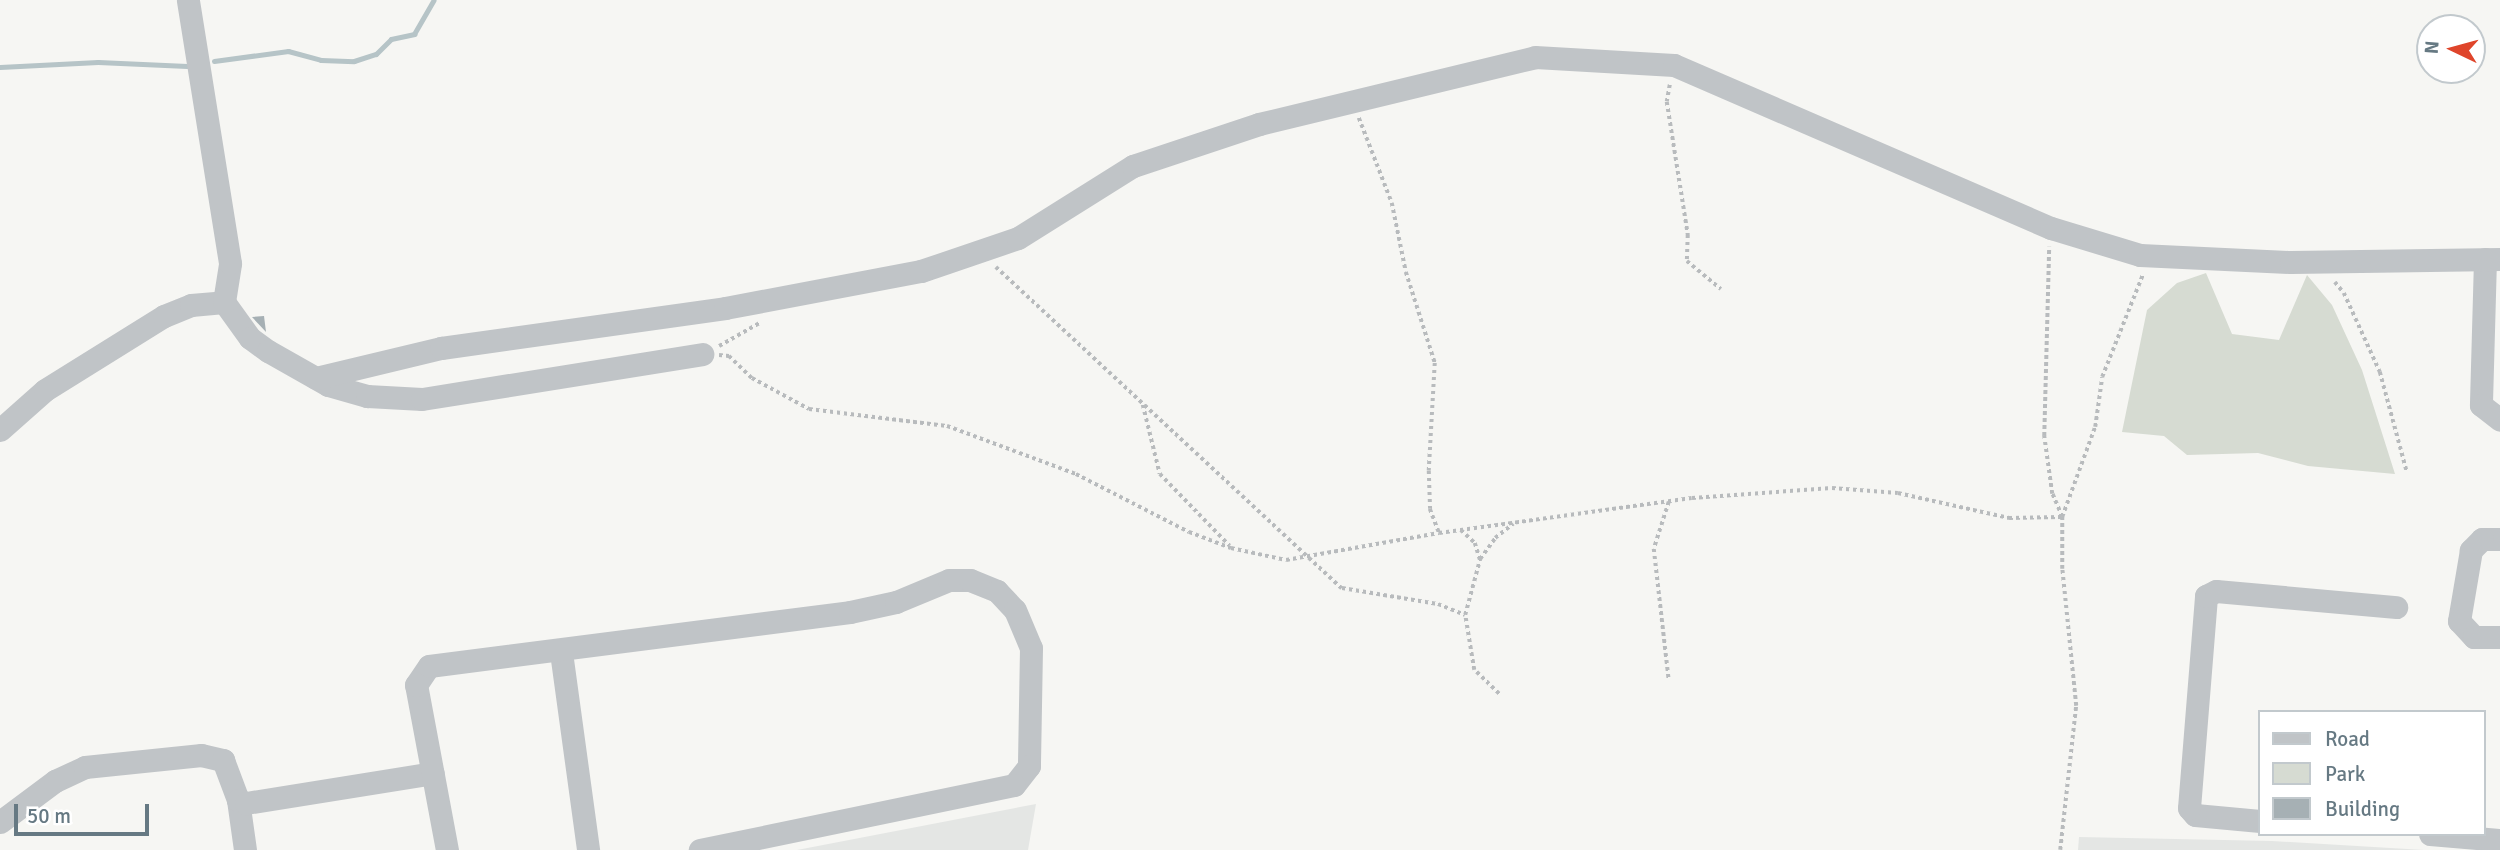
<!DOCTYPE html>
<html>
<head>
<meta charset="utf-8">
<style>
  body { margin:0 }
  #map { position:relative; width:2500px; height:850px; overflow:hidden; background:#f6f6f3; font-family:Signika,sans-serif }
  div>[style] { position:absolute }
  [style*='--x'] { left:calc(var(--x)*1px); top:calc(var(--y)*1px); width:calc(var(--w)*1px); rotate:calc(var(--a)*1deg) }
  .built>* { inset:0; background:#e4e6e4 }
  .green>* { inset:0; background:#d6dbd2 }
  .stream>* { height:5px; margin:-2.5px; padding:0 2.5px; transform-origin:2.5px; border-radius:2.5px; background:#b6c4c7 }
  .building>* { inset:0; background:#a6b0b4 }
  .path>* { height:3.5px; margin-top:-1.75px; transform-origin:0; background:repeating-linear-gradient(90deg,#b8bbbd 0 3.5px,transparent 0 7px) }
  .minor>* { height:23px; margin:-11.5px; padding:0 11.5px; transform-origin:11.5px; border-radius:11.5px; background:#c0c4c7 }
  span { translate:-50% -50%; white-space:nowrap; text-align:center; line-height:1.15; -webkit-text-stroke:7px #fff; paint-order:stroke }
  .legend { position:absolute; left:2258px; top:710px; width:228px; height:126px; box-sizing:border-box; background:#fff; border:2px solid #c2c9cd; margin:0; padding:9px 12px; list-style:none; font-size:21px; color:#667983 }
  .legend li { display:flex; align-items:center; gap:14px; height:35px }
  .legend b { width:35px; border:2px solid #c2c9cd }
  .north { position:absolute; left:2416px; top:14px; width:70px; height:70px; box-sizing:border-box; background:#fff; border:2px solid #c2c9cd; border-radius:50%; rotate:275deg; font-size:19px; font-weight:700; line-height:28px; text-align:center; color:#667983 }
  .north::after { content:''; display:block; margin:auto; width:24px; height:32px; background:#df452b; clip-path:polygon(50% 0,100% 100%,50% 72%,0 100%) }
  .scale { position:absolute; left:14px; top:804px; width:135px; height:32px; box-sizing:border-box; border:4px solid #667983; border-top:0; padding-left:9px; font-size:21px; line-height:24px; white-space:nowrap; color:#667983; -webkit-text-stroke:5px #fff; paint-order:stroke }
</style>
</head>
<body>
<div id="map">
  <div class="built">
    <div style="clip-path:polygon(1036px 804px,1028px 850px,797px 850px)"></div>
    <div style="clip-path:polygon(2079px 837px,2272px 841px,2424px 850px,2078px 850px)"></div>
  </div>
  <div class="green">
    <div style="clip-path:polygon(2206px 273px,2232px 334px,2279px 340px,2307px 275px,2332px 305px,2362px 370px,2395px 474px,2308px 466px,2258px 453px,2187px 455px,2164px 436px,2122px 432px,2147px 310px,2177px 283px)"></div>
  </div>
  <div class="stream">
    <div style="--x:214;--y:61;--w:75;--a:-7.7"></div>
    <div style="--x:288;--y:51;--w:34;--a:15"></div>
    <div style="--x:321;--y:60;--w:33;--a:2"></div>
    <div style="--x:354;--y:61;--w:23;--a:-18"></div>
    <div style="--x:376;--y:54;--w:21;--a:-45"></div>
    <div style="--x:391;--y:39;--w:24;--a:-12"></div>
    <div style="--x:414;--y:34;--w:39;--a:-60"></div>
    <div style="--x:0;--y:67;--w:98;--a:-2.9"></div>
    <div style="--x:98;--y:62;--w:89;--a:2.6"></div>
  </div>
  <div class="building">
    <div style="clip-path:polygon(264px 316px,266px 332px,252px 317px)"></div>
  </div>
  <div class="path">
    <div style="--x:1670;--y:85;--w:17;--a:100"></div>
    <div style="--x:1667;--y:102;--w:135;--a:81"></div>
    <div style="--x:1688;--y:235;--w:26;--a:92"></div>
    <div style="--x:1687;--y:261;--w:44;--a:39.5"></div>
    <div style="--x:1359;--y:118;--w:91;--a:68.8"></div>
    <div style="--x:1392;--y:203;--w:70;--a:78.5"></div>
    <div style="--x:1406;--y:272;--w:96;--a:72.3"></div>
    <div style="--x:1435;--y:363;--w:108;--a:93.2"></div>
    <div style="--x:1429;--y:471;--w:38;--a:88"></div>
    <div style="--x:1430;--y:509;--w:26;--a:69"></div>
    <div style="--x:996;--y:267;--w:472;--a:42.9"></div>
    <div style="--x:1342;--y:588;--w:97;--a:9.5"></div>
    <div style="--x:1438;--y:604;--w:29;--a:22"></div>
    <div style="--x:2335;--y:282;--w:14;--a:51"></div>
    <div style="--x:2344;--y:293;--w:87;--a:65.5"></div>
    <div style="--x:2380;--y:372;--w:104;--a:74.9"></div>
    <div style="--x:719;--y:346;--w:48;--a:-29.7"></div>
    <div style="--x:719;--y:355;--w:10;--a:6"></div>
    <div style="--x:729;--y:356;--w:32;--a:44"></div>
    <div style="--x:752;--y:378;--w:65;--a:28.5"></div>
    <div style="--x:809;--y:409;--w:139;--a:7"></div>
    <div style="--x:947;--y:426;--w:138;--a:20.4"></div>
    <div style="--x:1076;--y:474;--w:127;--a:27.2"></div>
    <div style="--x:1189;--y:532;--w:45;--a:20.9"></div>
    <div style="--x:1231;--y:548;--w:56;--a:12.3"></div>
    <div style="--x:1286;--y:560;--w:155;--a:-10"></div>
    <div style="--x:1439;--y:533;--w:255;--a:-7.9"></div>
    <div style="--x:1692;--y:498;--w:140;--a:-4.1"></div>
    <div style="--x:1832;--y:488;--w:66;--a:4.3"></div>
    <div style="--x:1898;--y:493;--w:114;--a:12.7"></div>
    <div style="--x:2009;--y:518;--w:53;--a:-1.1"></div>
    <div style="--x:2062;--y:517;--w:25;--a:-113"></div>
    <div style="--x:2052;--y:494;--w:59;--a:-97.9"></div>
    <div style="--x:2044;--y:436;--w:189;--a:-88.5"></div>
    <div style="--x:1143;--y:405;--w:71;--a:76.2"></div>
    <div style="--x:1160;--y:474;--w:100;--a:45.8"></div>
    <div style="--x:1669;--y:502;--w:49;--a:107.7"></div>
    <div style="--x:1654;--y:549;--w:132;--a:83.5"></div>
    <div style="--x:1461;--y:530;--w:19;--a:43"></div>
    <div style="--x:1475;--y:543;--w:17;--a:73"></div>
    <div style="--x:1499;--y:694;--w:35;--a:-136"></div>
    <div style="--x:1474;--y:670;--w:56;--a:-99.3"></div>
    <div style="--x:1465;--y:615;--w:58;--a:-75"></div>
    <div style="--x:1480;--y:559;--w:26;--a:-54"></div>
    <div style="--x:1495;--y:538;--w:23;--a:-38"></div>
    <div style="--x:2060;--y:850;--w:145;--a:-83.7"></div>
    <div style="--x:2076;--y:706;--w:138;--a:-95.8"></div>
    <div style="--x:2062;--y:569;--w:52;--a:-90"></div>
    <div style="--x:2062;--y:517;--w:96;--a:-69.9"></div>
    <div style="--x:2095;--y:427;--w:50;--a:-82"></div>
    <div style="--x:2102;--y:377;--w:111;--a:-68.3"></div>
  </div>
  <div class="minor">
    <div style="--x:2485;--y:259;--w:146;--a:91.6"></div>
    <div style="--x:2481;--y:405;--w:24;--a:38"></div>
    <div style="--x:224;--y:302;--w:44;--a:54.2"></div>
    <div style="--x:250;--y:338;--w:22;--a:36"></div>
    <div style="--x:268;--y:351;--w:69;--a:29.5"></div>
    <div style="--x:328;--y:385;--w:41;--a:15.8"></div>
    <div style="--x:367;--y:396;--w:55;--a:3.1"></div>
    <div style="--x:422;--y:399;--w:284;--a:-9.1"></div>
    <div style="--x:316;--y:378;--w:129;--a:-13.5"></div>
    <div style="--x:441;--y:348;--w:287;--a:-8"></div>
    <div style="--x:725;--y:308;--w:199;--a:-10.7"></div>
    <div style="--x:921;--y:271;--w:102;--a:-18.8"></div>
    <div style="--x:1018;--y:238;--w:136;--a:-32.1"></div>
    <div style="--x:1133;--y:166;--w:133;--a:-18.4"></div>
    <div style="--x:1259;--y:124;--w:284;--a:-13.6"></div>
    <div style="--x:1535;--y:57;--w:139;--a:3.3"></div>
    <div style="--x:1674;--y:65;--w:411;--a:23.4"></div>
    <div style="--x:2051;--y:228;--w:93;--a:16.9"></div>
    <div style="--x:2140;--y:255;--w:151;--a:2.7"></div>
    <div style="--x:2291;--y:262;--w:209;--a:-0.8"></div>
    <div style="--x:0;--y:430;--w:60;--a:-41.6"></div>
    <div style="--x:45;--y:390;--w:140;--a:-31.9"></div>
    <div style="--x:164;--y:316;--w:29;--a:-22"></div>
    <div style="--x:191;--y:305;--w:33;--a:-5"></div>
    <div style="--x:224;--y:302;--w:39;--a:-81"></div>
    <div style="--x:230;--y:263;--w:266;--a:-99.1"></div>
    <div style="--x:2500;--y:539;--w:18;--a:180"></div>
    <div style="--x:2482;--y:539;--w:16;--a:135"></div>
    <div style="--x:2471;--y:550;--w:72;--a:99.6"></div>
    <div style="--x:2459;--y:621;--w:22;--a:47"></div>
    <div style="--x:2474;--y:637;--w:26;--a:0"></div>
    <div style="--x:561;--y:652;--w:200;--a:82.2"></div>
    <div style="--x:238;--y:800;--w:50;--a:82"></div>
    <div style="--x:2260;--y:821;--w:65;--a:-174.7"></div>
    <div style="--x:2195;--y:815;--w:9;--a:-131"></div>
    <div style="--x:2189;--y:808;--w:213;--a:-85.4"></div>
    <div style="--x:2206;--y:596;--w:11;--a:-27"></div>
    <div style="--x:2216;--y:591;--w:181;--a:5.1"></div>
    <div style="--x:0;--y:822;--w:69;--a:-36.7"></div>
    <div style="--x:55;--y:781;--w:33;--a:-25"></div>
    <div style="--x:85;--y:767;--w:117;--a:-5.9"></div>
    <div style="--x:201;--y:755;--w:23;--a:13"></div>
    <div style="--x:223;--y:760;--w:43;--a:69.4"></div>
    <div style="--x:238;--y:800;--w:9;--a:21"></div>
    <div style="--x:246;--y:803;--w:189;--a:-9.1"></div>
    <div style="--x:2430;--y:834;--w:70;--a:4.9"></div>
    <div style="--x:447;--y:850;--w:168;--a:-100.6"></div>
    <div style="--x:416;--y:685;--w:23;--a:-56"></div>
    <div style="--x:429;--y:666;--w:424;--a:-7.3"></div>
    <div style="--x:850;--y:612;--w:47;--a:-12.3"></div>
    <div style="--x:896;--y:602;--w:57;--a:-22.5"></div>
    <div style="--x:949;--y:580;--w:21;--a:0"></div>
    <div style="--x:970;--y:580;--w:29;--a:22"></div>
    <div style="--x:997;--y:591;--w:26;--a:47"></div>
    <div style="--x:1015;--y:610;--w:41;--a:67.2"></div>
    <div style="--x:1031;--y:648;--w:118;--a:91"></div>
    <div style="--x:1029;--y:766;--w:24;--a:128"></div>
    <div style="--x:1014;--y:785;--w:321;--a:168.3"></div>
  </div>
  <ul class="legend">
  <li><b style="height:9px;background:#c0c4c7"></b>Road</li>
  <li><b style="height:19px;background:#d6dbd2"></b>Park</li>
  <li><b style="height:19px;background:#a6b0b4"></b>Building</li>
  </ul>
  <div class="north">N</div>
  <div class="scale">50 m</div>
</div>
</body>
</html>
